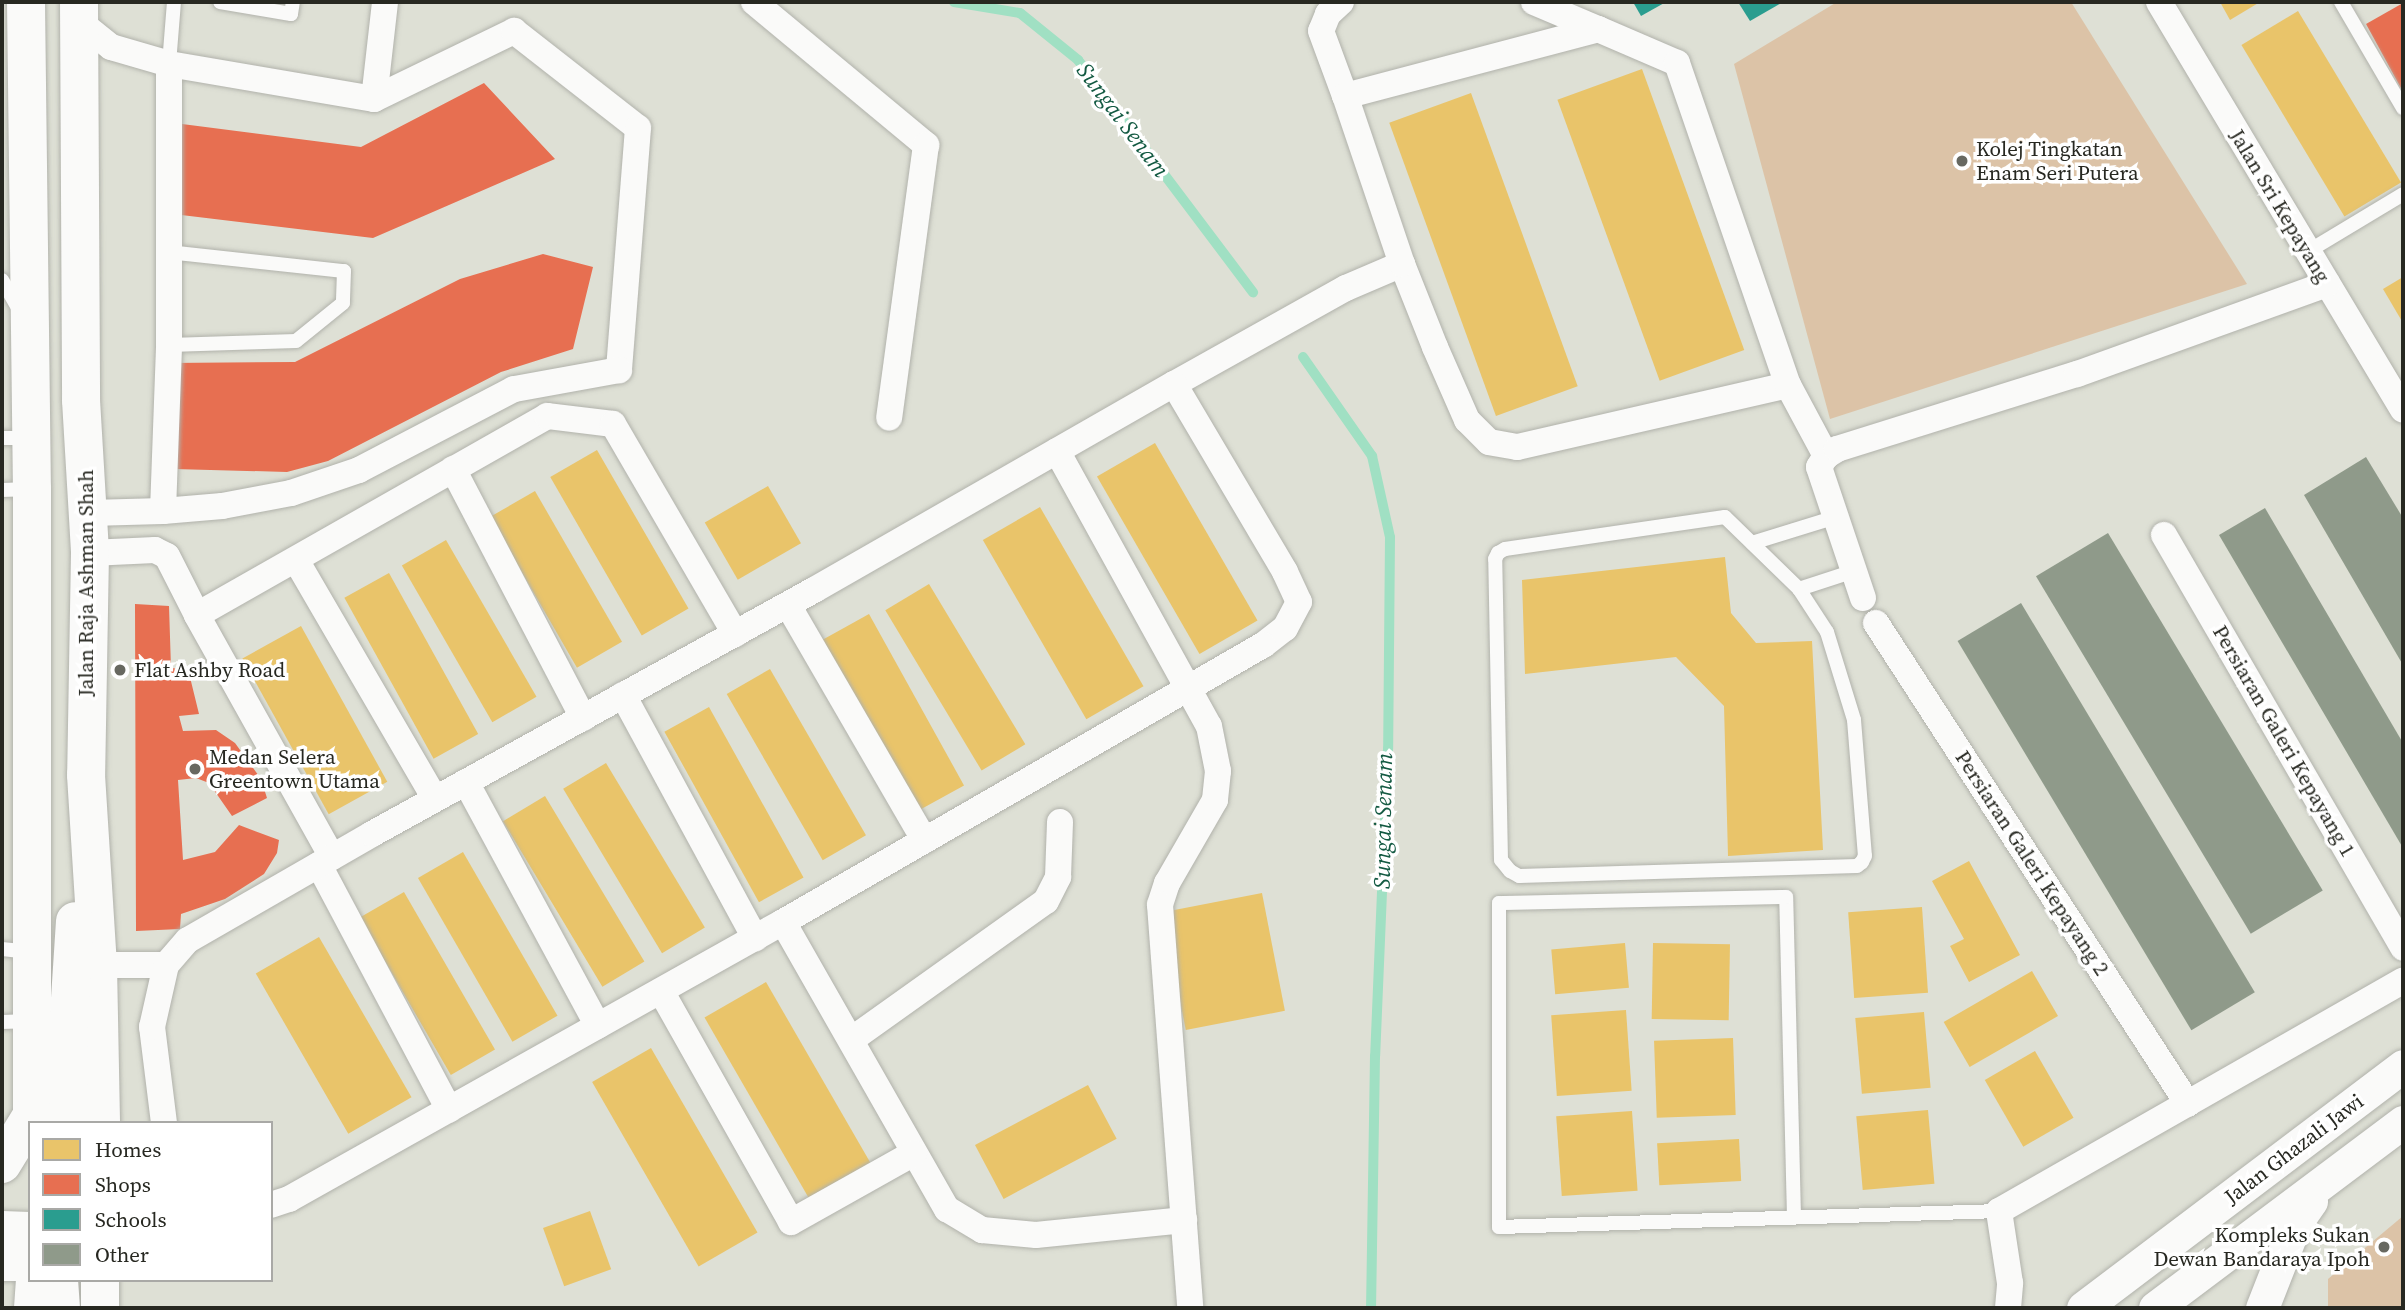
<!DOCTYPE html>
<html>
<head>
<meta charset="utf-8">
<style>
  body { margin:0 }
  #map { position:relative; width:2405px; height:1310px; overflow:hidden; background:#dee0d5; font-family:"Source Serif 4",serif }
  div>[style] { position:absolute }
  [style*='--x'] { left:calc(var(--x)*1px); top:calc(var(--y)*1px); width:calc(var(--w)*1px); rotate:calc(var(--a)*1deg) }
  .green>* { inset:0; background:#dcc3a7 }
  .homes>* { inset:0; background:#e9c46a; transform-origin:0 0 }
  .shops>* { inset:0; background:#e76f51 }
  .schools>* { inset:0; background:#2a9d8f }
  .stream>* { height:10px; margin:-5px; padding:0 5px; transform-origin:5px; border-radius:5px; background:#a0e0c3 }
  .building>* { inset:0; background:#8f9a8a; transform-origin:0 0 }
  .roads { filter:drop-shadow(0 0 2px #b1b2ab) drop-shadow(0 0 2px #b1b2ab) }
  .service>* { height:14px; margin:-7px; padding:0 7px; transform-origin:7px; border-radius:7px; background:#fafaf9 }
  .minor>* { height:26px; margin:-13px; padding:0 13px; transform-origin:13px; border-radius:13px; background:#fafaf9 }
  .tertiary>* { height:33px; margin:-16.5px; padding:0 16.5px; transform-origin:16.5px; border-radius:16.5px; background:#fafaf9 }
  .secondary>* { height:38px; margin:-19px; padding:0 19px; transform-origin:19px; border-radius:19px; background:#fafaf9 }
  .dots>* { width:19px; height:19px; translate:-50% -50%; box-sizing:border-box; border:4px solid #fff; border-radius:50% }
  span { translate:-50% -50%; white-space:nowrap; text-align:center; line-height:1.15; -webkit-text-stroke:7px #fff; paint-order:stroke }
  .poi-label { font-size:21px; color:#272821 }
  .left { translate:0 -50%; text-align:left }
  .right { translate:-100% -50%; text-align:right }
  .street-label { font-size:21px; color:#272821 }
  .water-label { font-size:23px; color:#135a42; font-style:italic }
  .frame { position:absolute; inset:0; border:4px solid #272821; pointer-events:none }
  .legend { position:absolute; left:28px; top:1121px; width:245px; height:161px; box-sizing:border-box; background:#fff; border:2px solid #a9a9a6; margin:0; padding:9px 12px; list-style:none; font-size:21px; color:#272821 }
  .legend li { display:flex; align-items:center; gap:14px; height:35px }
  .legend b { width:35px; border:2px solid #a9a9a6 }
</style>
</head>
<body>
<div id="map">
  <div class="green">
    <div style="clip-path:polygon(1837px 2px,2071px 2px,2247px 284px,1830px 419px,1734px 64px)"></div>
    <div style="clip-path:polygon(2403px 1216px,2403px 1308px,2328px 1308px,2328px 1279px)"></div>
  </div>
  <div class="homes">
    <div style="clip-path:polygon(2220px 2px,2260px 2px,2230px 20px)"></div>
    <div style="left:2298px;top:11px;width:200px;height:66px;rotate:59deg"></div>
    <div style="left:1642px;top:69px;width:299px;height:90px;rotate:70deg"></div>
    <div style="left:1471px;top:93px;width:312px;height:87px;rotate:70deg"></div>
    <div style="clip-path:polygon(2403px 277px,2403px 323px,2383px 289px)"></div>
    <div style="left:1155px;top:443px;width:205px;height:67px;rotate:60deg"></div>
    <div style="left:597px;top:450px;width:183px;height:54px;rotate:60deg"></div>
    <div style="left:768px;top:486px;width:66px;height:73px;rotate:60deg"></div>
    <div style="left:535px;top:491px;width:174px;height:52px;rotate:60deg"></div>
    <div style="left:1040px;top:507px;width:207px;height:66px;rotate:60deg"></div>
    <div style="left:446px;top:540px;width:181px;height:51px;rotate:60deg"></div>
    <div style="clip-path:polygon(1725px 557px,1731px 613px,1756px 643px,1812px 641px,1823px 850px,1728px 856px,1724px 706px,1676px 657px,1525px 674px,1522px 580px)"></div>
    <div style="left:389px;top:573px;width:184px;height:51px;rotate:61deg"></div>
    <div style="left:929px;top:584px;width:187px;height:51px;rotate:59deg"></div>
    <div style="left:869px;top:614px;width:196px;height:53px;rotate:61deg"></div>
    <div style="left:301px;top:626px;width:178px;height:67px;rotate:61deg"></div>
    <div style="left:770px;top:669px;width:192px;height:50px;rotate:60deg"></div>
    <div style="left:709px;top:707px;width:195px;height:51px;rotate:61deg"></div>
    <div style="left:606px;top:763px;width:192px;height:50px;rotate:59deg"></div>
    <div style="left:545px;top:796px;width:193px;height:49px;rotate:59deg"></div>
    <div style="left:463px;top:852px;width:189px;height:52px;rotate:60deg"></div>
    <div style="clip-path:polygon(1969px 861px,2020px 955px,1969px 982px,1950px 946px,1964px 939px,1932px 881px)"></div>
    <div style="left:404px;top:892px;width:182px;height:51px;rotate:60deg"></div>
    <div style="left:1262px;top:893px;width:120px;height:101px;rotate:79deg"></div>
    <div style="left:1922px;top:907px;width:86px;height:74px;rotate:86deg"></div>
    <div style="left:319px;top:937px;width:185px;height:73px;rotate:60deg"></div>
    <div style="left:1625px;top:943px;width:45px;height:74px;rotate:85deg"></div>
    <div style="left:1653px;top:943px;width:77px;height:76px;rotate:1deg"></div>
    <div style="left:2032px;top:971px;width:52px;height:102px;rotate:60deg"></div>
    <div style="left:766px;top:982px;width:214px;height:71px;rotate:60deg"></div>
    <div style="left:1626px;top:1010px;width:81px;height:75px;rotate:86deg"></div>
    <div style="left:1924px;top:1012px;width:76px;height:69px;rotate:85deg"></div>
    <div style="left:1733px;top:1038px;width:77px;height:79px;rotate:88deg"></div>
    <div style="left:651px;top:1048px;width:213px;height:68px;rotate:60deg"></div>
    <div style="left:2035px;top:1051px;width:77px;height:58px;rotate:60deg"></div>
    <div style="left:1088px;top:1085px;width:61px;height:128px;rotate:62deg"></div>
    <div style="left:1928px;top:1110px;width:74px;height:72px;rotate:85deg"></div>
    <div style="left:1632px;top:1111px;width:80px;height:76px;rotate:86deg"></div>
    <div style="left:1739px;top:1139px;width:42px;height:82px;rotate:87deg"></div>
    <div style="left:590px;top:1211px;width:62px;height:50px;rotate:70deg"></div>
  </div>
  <div class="shops">
    <div style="clip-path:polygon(2403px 3px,2403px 92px,2366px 24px)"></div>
    <div style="clip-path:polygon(484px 83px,555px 159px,373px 238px,173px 214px,182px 124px,361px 147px)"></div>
    <div style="clip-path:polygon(543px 254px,593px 267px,573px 349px,501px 372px,328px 461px,287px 472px,174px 469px,169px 363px,295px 362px,460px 279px)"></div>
    <div style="clip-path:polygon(135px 604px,169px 606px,171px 668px,188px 669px,199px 714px,179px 716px,183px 731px,216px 730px,235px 743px,261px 779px,267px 798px,232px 816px,209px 783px,196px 778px,178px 780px,183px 860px,215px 852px,239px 825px,279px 840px,277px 853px,264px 874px,225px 899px,181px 914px,180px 929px,136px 931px)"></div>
  </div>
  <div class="schools">
    <div style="clip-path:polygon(1633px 2px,1666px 2px,1641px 16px)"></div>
    <div style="clip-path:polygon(1738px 2px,1783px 2px,1750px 21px)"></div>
  </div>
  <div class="stream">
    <div style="--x:954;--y:2;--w:67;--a:9.5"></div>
    <div style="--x:1020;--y:13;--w:75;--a:39"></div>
    <div style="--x:1078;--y:60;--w:291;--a:53"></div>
    <div style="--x:1303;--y:357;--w:121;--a:55.1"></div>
    <div style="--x:1372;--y:456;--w:83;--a:77.5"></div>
    <div style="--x:1390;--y:537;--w:212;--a:90.5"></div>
    <div style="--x:1388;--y:749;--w:307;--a:92.4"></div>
    <div style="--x:1375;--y:1056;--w:252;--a:90.9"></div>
  </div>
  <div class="building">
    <div style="clip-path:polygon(2366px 457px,2403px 518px,2403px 665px,2304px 495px)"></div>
    <div style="clip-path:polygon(2265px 508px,2403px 743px,2403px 848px,2219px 535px)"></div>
    <div style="left:2108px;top:533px;width:417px;height:84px;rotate:59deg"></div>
    <div style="left:2021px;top:603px;width:454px;height:74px;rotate:59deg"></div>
  </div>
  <div class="roads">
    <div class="service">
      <div style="--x:220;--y:2;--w:72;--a:9.6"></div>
      <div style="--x:291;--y:14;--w:12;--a:-81"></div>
      <div style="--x:2341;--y:2;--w:123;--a:59.7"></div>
      <div style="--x:169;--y:64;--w:62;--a:-85.4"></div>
      <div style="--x:168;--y:252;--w:177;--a:6.2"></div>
      <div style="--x:344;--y:271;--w:32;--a:92"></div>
      <div style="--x:343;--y:303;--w:60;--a:141"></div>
      <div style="--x:296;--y:341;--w:127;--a:178.2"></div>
      <div style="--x:2307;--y:252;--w:112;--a:-31.1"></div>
      <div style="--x:2;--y:280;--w:36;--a:60"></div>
      <div style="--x:2;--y:438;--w:27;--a:0"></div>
      <div style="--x:2;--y:490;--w:28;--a:-2"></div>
      <div style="--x:1725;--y:517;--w:103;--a:44.2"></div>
      <div style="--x:1799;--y:589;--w:51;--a:56.9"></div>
      <div style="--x:1827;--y:632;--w:92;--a:72.9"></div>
      <div style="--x:1854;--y:720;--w:136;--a:85.4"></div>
      <div style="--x:1865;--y:856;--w:7;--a:117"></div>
      <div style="--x:1862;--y:862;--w:6;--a:141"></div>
      <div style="--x:1857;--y:866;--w:338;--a:178.3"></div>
      <div style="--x:1519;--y:876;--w:10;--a:-151"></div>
      <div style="--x:1510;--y:871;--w:14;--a:-129"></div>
      <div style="--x:1501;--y:860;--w:301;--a:-91.1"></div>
      <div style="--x:1495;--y:559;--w:7;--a:-63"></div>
      <div style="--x:1498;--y:553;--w:8;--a:-30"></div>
      <div style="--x:1505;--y:549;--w:222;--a:-8.3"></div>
      <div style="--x:1752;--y:543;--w:88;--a:-17.2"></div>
      <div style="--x:1799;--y:589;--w:58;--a:-18.1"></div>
      <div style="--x:2;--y:949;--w:28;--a:6"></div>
      <div style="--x:2;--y:1022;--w:28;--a:-2"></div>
      <div style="--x:1794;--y:1217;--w:320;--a:-91.4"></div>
      <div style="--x:1786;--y:897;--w:287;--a:178.8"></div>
      <div style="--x:1499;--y:903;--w:324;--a:90"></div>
      <div style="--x:1499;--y:1227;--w:500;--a:-1.83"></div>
    </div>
    <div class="minor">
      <div style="--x:754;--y:2;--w:224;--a:39.7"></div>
      <div style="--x:926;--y:145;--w:275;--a:97.7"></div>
      <div style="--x:1341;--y:2;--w:18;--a:137"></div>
      <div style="--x:1328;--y:14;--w:18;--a:112"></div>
      <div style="--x:1321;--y:31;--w:69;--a:69.7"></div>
      <div style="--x:1534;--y:2;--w:69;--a:22.9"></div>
      <div style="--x:2159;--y:2;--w:475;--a:59.1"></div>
      <div style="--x:80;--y:22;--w:40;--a:39"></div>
      <div style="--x:111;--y:47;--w:60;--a:16.3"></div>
      <div style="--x:169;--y:64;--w:208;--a:9.7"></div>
      <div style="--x:374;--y:99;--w:156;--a:-25.9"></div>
      <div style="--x:514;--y:31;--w:157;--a:38"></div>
      <div style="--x:638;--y:128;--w:243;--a:94.5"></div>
      <div style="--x:619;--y:370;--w:107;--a:169.7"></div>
      <div style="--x:514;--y:389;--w:175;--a:152.4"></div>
      <div style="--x:359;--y:470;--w:72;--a:161.3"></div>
      <div style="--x:291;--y:493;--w:70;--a:169.3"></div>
      <div style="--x:222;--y:506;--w:59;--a:175.2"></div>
      <div style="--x:163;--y:511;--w:73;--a:178.4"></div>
      <div style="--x:374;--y:99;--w:98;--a:-83.5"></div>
      <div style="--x:1174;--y:384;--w:197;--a:-29.2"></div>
      <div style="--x:1346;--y:288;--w:61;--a:-23.2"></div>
      <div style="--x:1788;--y:385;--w:278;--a:167.1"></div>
      <div style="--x:1517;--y:447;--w:28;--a:-170"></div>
      <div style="--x:1489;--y:442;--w:31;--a:-135"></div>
      <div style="--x:1467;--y:420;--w:80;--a:-113.7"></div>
      <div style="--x:1435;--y:347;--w:89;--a:-111.7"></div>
      <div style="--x:1402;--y:264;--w:177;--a:-108.7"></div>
      <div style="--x:1345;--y:96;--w:262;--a:-14.8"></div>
      <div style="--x:1598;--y:29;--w:86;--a:23.3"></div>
      <div style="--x:1677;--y:63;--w:341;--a:71"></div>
      <div style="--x:1788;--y:385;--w:81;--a:61.8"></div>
      <div style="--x:1057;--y:451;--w:314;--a:61.1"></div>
      <div style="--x:1209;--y:726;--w:46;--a:78.7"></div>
      <div style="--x:1218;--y:771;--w:29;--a:96"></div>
      <div style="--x:1215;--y:800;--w:96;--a:120"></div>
      <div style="--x:1167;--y:883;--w:23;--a:108"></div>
      <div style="--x:1160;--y:905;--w:404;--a:85.7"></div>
      <div style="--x:453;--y:469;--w:281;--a:62.4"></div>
      <div style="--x:163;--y:511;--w:166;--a:-87.9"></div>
      <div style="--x:169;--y:345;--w:281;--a:-90"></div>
      <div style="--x:2164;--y:535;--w:477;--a:59.9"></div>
      <div style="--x:90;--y:553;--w:65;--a:-2.6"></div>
      <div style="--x:155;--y:550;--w:13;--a:27"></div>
      <div style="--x:167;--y:556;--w:66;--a:63"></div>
      <div style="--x:296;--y:560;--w:276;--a:59.8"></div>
      <div style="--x:1863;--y:598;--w:138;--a:-108.6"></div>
      <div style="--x:1819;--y:467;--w:13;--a:-58"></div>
      <div style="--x:1826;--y:456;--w:13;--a:-32"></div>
      <div style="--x:1837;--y:449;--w:251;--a:-17.4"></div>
      <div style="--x:2077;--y:374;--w:266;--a:-19.8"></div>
      <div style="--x:788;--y:605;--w:272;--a:59.9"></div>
      <div style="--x:1876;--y:623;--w:573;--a:57.03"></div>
      <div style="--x:623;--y:695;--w:277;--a:61.5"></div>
      <div style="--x:466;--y:782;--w:277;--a:61.6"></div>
      <div style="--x:332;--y:857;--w:277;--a:-119.2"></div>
      <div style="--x:197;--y:615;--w:403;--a:-29.6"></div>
      <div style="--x:547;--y:416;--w:66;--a:6.9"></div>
      <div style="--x:613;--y:424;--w:243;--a:59.8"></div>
      <div style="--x:319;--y:865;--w:277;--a:62"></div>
      <div style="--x:783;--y:922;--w:331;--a:60.3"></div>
      <div style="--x:947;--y:1209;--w:41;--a:31"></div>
      <div style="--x:982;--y:1230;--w:54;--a:5.3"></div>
      <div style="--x:1036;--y:1235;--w:149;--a:-5.8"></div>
      <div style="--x:98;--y:965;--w:68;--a:0"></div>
      <div style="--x:661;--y:991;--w:265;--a:60.6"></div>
      <div style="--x:791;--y:1222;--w:141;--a:-29.3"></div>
      <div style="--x:851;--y:1040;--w:239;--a:-35.5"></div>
      <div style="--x:1046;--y:901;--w:27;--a:-63"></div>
      <div style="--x:1058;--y:877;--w:55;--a:-87.9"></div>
      <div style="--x:164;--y:1123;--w:97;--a:-97.1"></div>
      <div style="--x:152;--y:1027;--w:64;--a:-77.3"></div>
      <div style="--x:166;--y:965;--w:33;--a:-49"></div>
      <div style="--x:188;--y:940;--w:212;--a:-29.9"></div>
      <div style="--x:372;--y:834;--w:505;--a:-28.9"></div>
      <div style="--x:814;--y:590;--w:415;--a:-29.8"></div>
      <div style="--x:1174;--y:384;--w:218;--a:59.4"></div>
      <div style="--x:1285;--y:572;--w:33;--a:65"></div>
      <div style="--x:1299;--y:602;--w:30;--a:118"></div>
      <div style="--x:1285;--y:628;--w:28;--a:142"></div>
      <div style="--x:1263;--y:645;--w:554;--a:150.01"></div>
      <div style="--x:783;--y:922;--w:566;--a:150.72"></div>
      <div style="--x:289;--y:1199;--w:19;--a:162"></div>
      <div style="--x:2008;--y:1308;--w:25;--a:-85"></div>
      <div style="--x:2010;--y:1283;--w:73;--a:-98.7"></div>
      <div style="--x:1999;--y:1211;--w:465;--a:-29.7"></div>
    </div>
    <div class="tertiary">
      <div style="--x:2083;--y:1308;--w:401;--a:-37.1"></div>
      <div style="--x:2155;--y:1308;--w:310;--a:-36.9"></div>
      <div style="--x:2262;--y:1308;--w:90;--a:-68.6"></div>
      <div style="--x:2295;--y:1224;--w:28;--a:-55"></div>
    </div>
    <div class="secondary">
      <div style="--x:26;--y:2;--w:487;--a:89.3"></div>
      <div style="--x:32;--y:489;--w:634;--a:90"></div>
      <div style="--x:79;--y:2;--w:398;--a:89.7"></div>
      <div style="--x:81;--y:400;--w:153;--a:86.6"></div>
      <div style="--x:90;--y:553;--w:222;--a:91"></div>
      <div style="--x:86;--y:775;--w:190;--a:86.4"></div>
      <div style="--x:98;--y:965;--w:158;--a:88.9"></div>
      <div style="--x:68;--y:1123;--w:109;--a:-89.5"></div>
      <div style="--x:69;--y:1014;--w:93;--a:-86.3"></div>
      <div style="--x:2;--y:1164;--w:57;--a:-58.5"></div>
      <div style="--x:2;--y:1230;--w:28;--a:2"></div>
      <div style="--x:2;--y:1262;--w:28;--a:0"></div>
      <div style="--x:59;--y:1280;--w:28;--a:86"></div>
      <div style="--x:33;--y:1308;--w:28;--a:-86"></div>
      <div style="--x:100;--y:1308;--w:28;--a:-90"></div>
    </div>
  </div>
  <div class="dots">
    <div style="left:1962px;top:161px;background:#676860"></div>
    <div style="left:120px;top:670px;background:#676860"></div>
    <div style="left:195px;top:769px;background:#676860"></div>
    <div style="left:2384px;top:1247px;background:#676860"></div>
  </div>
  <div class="poi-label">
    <span class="left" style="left:1976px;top:161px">Kolej Tingkatan<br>Enam Seri Putera</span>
    <span class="left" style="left:134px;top:670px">Flat Ashby Road</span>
    <span class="left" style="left:209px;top:769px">Medan Selera<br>Greentown Utama</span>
    <span class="right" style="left:2370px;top:1247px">Kompleks Sukan<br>Dewan Bandaraya Ipoh</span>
  </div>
  <div class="street-label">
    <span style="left:2280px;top:206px;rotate:59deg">Jalan Sri Kepayang</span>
    <span style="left:86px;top:583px;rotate:-90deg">Jalan Raja Ashman Shah</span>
    <span style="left:2284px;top:741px;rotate:60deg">Persiaran Galeri Kepayang 1</span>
    <span style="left:2032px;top:863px;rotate:57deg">Persiaran Galeri Kepayang 2</span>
    <span style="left:2294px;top:1149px;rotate:-37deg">Jalan Ghazali Jawi</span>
  </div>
  <div class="water-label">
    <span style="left:1123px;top:120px;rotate:53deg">Sungai Senam</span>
    <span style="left:1383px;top:821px;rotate:-89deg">Sungai Senam</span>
  </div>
  <div class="frame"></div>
  <ul class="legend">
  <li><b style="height:19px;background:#e9c46a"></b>Homes</li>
  <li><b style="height:19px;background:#e76f51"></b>Shops</li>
  <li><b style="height:19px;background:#2a9d8f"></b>Schools</li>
  <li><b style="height:19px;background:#8f9a8a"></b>Other</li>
  </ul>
</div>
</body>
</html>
